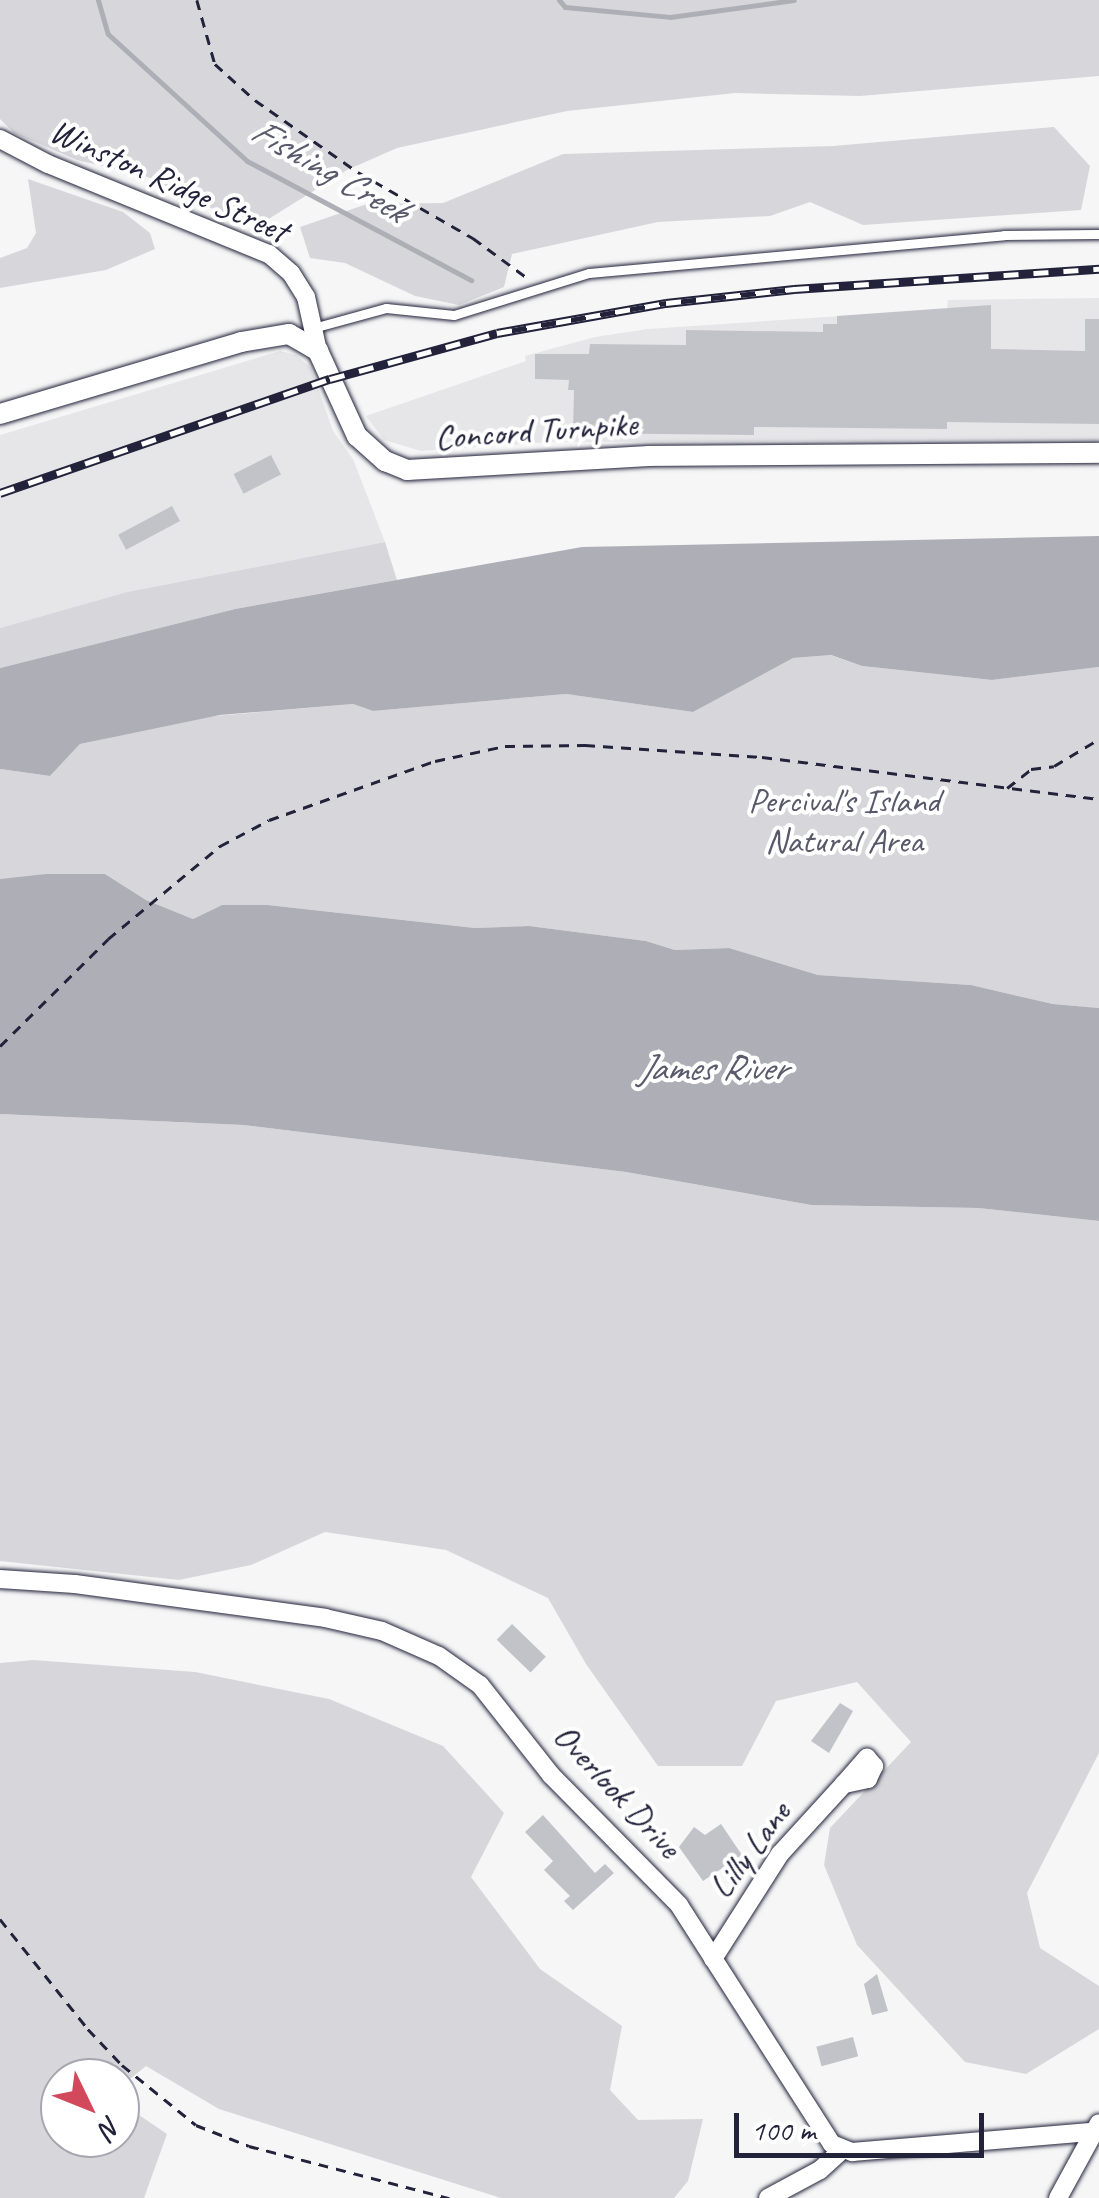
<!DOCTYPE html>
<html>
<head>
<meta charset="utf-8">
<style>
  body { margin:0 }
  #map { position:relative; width:1099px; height:2198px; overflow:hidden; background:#f6f6f7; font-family:Caveat,sans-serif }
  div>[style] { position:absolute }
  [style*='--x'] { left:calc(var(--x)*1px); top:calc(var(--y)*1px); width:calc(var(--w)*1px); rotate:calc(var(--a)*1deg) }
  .built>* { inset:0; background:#e6e6e9 }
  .green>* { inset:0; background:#d7d7db }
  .water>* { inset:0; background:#aeaeb7 }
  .stream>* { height:5px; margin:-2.5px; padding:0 2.5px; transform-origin:2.5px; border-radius:2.5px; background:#aeaeb7 }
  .building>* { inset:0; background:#c2c2c9; transform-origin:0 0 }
  .path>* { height:2.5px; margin-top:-1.25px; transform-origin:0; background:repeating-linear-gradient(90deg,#22223b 0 10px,transparent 0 18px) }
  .roads { filter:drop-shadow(0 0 2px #22223b) drop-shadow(0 0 2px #22223b) }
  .service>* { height:9px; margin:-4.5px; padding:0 4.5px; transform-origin:4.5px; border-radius:4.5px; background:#fff }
  .minor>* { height:18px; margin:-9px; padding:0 9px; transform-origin:9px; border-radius:9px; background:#fff }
  .tertiary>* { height:20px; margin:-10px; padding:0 10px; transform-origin:10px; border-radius:10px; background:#fff }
  .rail>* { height:9px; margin-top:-4.5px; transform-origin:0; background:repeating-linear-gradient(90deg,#fff 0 15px,#22223b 0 30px); box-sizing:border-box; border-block:2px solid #22223b }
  span { translate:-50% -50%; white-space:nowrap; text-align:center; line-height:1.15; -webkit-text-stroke:8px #fff; paint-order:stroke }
  .street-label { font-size:35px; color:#22223b }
  .park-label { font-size:35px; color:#58586b }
  .water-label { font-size:38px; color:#5a5a6d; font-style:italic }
  .north { position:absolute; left:40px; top:2058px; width:100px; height:100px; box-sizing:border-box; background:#fff; border:2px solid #a7a7b1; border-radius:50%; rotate:133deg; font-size:28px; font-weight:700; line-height:40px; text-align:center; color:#22223b }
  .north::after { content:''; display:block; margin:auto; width:35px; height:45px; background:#d1495b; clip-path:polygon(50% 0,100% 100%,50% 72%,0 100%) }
  .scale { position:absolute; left:734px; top:2113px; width:250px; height:45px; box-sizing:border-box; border:5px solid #22223b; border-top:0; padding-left:12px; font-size:30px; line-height:35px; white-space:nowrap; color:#22223b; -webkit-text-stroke:8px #fff; paint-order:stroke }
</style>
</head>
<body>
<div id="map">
  <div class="built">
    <div style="clip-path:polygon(1099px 298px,1099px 440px,549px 442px,421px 451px,384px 440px,366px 416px,526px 361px,525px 356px,595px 337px,648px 329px,947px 309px,948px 300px)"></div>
    <div style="clip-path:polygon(280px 351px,296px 355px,311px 368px,333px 431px,353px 459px,385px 542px,127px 592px,0 628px,0 435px)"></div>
  </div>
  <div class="green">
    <div style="clip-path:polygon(0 0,1099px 0,1099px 76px,860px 96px,735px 93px,567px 111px,397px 148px,347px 170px,267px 220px,247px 220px,196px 203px,148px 177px,77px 160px,14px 133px,0 119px)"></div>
    <div style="clip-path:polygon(1054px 127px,1090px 166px,1081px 210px,863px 225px,810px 202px,770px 216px,658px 222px,512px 254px,504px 287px,459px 305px,415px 296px,345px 263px,310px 258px,300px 227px,367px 204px,443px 203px,563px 154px,833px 146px)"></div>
    <div style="clip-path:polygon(28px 179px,123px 212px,150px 233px,155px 249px,106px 270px,0 288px,0 258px,27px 248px,36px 233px)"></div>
    <div style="clip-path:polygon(385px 542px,397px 580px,235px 609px,0 668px,0 628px,127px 592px)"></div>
    <div style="clip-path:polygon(830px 655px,862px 666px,992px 680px,1099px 667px,1099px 1008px,1053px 1004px,971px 985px,818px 975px,729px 948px,675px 950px,646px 941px,529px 926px,475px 928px,268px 905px,222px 905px,193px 919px,146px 900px,105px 874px,0 879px,0 769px,50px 776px,80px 744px,203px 717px,353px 704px,373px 711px,566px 694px,693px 712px,792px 658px)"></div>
    <div style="clip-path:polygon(0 1114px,243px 1125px,626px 1172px,811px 1205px,978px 1208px,1099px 1221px,1099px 1753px,1027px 1893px,1040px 1948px,1099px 1986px,1099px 2029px,1026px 2074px,965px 2062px,857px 1945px,824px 1865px,830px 1828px,911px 1742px,857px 1682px,776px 1701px,742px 1766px,658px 1766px,586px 1664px,548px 1598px,446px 1550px,325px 1532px,251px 1565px,179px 1580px,0 1561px)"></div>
    <div style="clip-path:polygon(33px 1660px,195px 1672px,329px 1699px,443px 1746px,504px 1813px,471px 1877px,540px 1969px,622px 2026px,610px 2090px,638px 2120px,703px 2119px,688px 2181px,674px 2198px,501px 2198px,219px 2109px,146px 2066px,120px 2087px,120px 2078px,60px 2078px,60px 2138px,120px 2138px,120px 2102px,167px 2134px,144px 2198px,0 2198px,0 1663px)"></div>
  </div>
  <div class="water">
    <div style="clip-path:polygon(1099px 536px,1099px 667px,992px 680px,862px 666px,831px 655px,793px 658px,693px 712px,566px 694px,373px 711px,353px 704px,220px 715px,80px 744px,50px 776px,0 769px,0 668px,235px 609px,582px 547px)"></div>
    <div style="clip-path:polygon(46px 874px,105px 874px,146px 900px,193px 919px,222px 905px,268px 905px,475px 928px,529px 926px,646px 941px,675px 950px,729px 948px,818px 975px,971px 985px,1053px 1004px,1099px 1008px,1099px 1221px,978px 1208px,811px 1205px,626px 1172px,243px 1125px,0 1114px,0 879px)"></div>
  </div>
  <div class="stream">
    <div style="--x:98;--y:0;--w:35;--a:74"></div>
    <div style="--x:108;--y:34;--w:188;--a:42.4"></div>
    <div style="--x:247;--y:161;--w:254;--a:28"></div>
    <div style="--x:559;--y:0;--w:9;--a:49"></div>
    <div style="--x:565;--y:7;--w:105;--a:5.4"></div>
    <div style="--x:670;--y:17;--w:125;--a:-7.8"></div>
  </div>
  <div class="building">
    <div style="clip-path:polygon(991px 305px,991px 349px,1085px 351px,1085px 319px,1099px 319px,1099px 424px,947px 422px,947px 429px,754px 427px,754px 435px,573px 433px,574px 390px,568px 390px,569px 380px,535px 379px,535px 354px,589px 354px,590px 344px,686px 345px,686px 330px,823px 332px,823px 324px,837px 324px,837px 316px)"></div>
    <div style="left:271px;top:455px;width:22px;height:42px;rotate:63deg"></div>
    <div style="left:172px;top:506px;width:17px;height:61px;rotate:62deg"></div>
    <div style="left:512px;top:1624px;width:47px;height:22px;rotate:44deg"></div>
    <div style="clip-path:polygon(840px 1703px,853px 1711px,829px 1753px,811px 1741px)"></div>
    <div style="clip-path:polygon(543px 1815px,595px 1873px,605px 1864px,614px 1873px,573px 1910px,564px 1901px,570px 1896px,544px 1870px,553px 1861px,525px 1832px)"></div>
    <div style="clip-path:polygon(721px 1824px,742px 1855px,703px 1881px,679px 1847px,694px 1827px,705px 1835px)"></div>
    <div style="clip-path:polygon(877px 1974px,888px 2011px,872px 2015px,864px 1984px)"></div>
    <div style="left:853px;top:2037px;width:20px;height:38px;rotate:75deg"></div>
  </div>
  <div class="path">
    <div style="--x:197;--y:0;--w:66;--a:74.3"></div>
    <div style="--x:215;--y:64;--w:54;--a:42"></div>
    <div style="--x:255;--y:100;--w:126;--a:35"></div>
    <div style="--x:358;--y:172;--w:133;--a:29.9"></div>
    <div style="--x:473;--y:238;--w:66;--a:36.3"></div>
    <div style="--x:1007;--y:788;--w:31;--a:-38"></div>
    <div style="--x:1031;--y:769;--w:23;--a:-7"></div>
    <div style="--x:1054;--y:766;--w:52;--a:-31"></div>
    <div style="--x:0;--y:1046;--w:152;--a:-44.7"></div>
    <div style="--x:108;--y:939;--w:146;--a:-39.7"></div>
    <div style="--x:220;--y:846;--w:55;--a:-28"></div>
    <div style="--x:269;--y:820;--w:176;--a:-19.6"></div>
    <div style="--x:435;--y:761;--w:72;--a:-12.1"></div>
    <div style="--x:505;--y:746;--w:80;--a:-0.7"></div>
    <div style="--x:585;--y:745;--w:177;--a:3.9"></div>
    <div style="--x:762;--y:757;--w:340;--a:7.1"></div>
    <div style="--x:0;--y:1919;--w:141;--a:51.3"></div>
    <div style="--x:88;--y:2029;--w:50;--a:46.6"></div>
    <div style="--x:122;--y:2065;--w:95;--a:39"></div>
    <div style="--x:196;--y:2125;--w:57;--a:21.6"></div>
    <div style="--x:249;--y:2146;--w:207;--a:14.6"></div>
  </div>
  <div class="roads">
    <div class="service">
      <div style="--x:313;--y:328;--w:76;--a:-15.3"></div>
      <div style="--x:386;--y:308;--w:68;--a:5.9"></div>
      <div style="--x:454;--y:315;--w:141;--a:-17.3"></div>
      <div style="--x:589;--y:273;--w:417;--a:-5.2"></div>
      <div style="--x:1004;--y:235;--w:95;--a:-0.6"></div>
    </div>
    <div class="minor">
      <div style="--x:0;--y:139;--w:54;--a:27.5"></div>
      <div style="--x:48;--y:164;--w:239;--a:22.2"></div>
      <div style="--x:269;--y:254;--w:29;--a:41"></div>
      <div style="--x:291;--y:273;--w:28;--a:58"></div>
      <div style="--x:306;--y:297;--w:55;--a:77.5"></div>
      <div style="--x:0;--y:1579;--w:75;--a:3.8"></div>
      <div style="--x:75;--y:1584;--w:252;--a:7.7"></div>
      <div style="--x:325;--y:1618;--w:58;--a:12.8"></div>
      <div style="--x:382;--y:1631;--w:62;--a:23.7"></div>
      <div style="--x:439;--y:1656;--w:50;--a:35.3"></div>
      <div style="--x:480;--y:1685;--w:115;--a:51.7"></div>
      <div style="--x:551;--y:1775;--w:182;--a:45.4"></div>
      <div style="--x:679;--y:1905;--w:284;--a:57.4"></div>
      <div style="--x:832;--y:2144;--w:22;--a:22"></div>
      <div style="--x:852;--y:2152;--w:239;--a:-4.8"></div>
      <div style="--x:867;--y:1758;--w:11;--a:49"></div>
      <div style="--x:874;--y:1766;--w:14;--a:115"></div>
      <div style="--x:868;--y:1779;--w:25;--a:168"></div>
      <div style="--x:844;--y:1784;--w:35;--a:-49"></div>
      <div style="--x:713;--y:1959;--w:125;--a:-57.5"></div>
      <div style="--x:780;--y:1854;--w:95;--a:-47.6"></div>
      <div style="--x:768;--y:2198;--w:59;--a:-28.3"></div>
      <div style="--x:820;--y:2170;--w:30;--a:-42"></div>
      <div style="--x:1058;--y:2198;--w:85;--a:-61.3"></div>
    </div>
    <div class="tertiary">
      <div style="--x:0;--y:414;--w:252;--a:-16.6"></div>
      <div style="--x:241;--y:342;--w:49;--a:-9.5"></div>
      <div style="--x:289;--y:334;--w:34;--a:30"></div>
      <div style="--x:318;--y:351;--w:94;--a:65.4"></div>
      <div style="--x:357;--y:436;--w:38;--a:42"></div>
      <div style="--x:385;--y:461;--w:24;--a:22"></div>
      <div style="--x:407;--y:470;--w:242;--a:-3.3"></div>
      <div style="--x:649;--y:456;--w:450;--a:-0.4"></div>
    </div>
  </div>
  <div class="rail">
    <div style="--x:0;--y:493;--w:349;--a:-19.1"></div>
    <div style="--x:330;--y:379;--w:173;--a:-15.4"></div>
    <div style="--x:497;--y:333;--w:172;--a:-10.1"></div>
    <div style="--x:666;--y:303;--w:129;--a:-6.2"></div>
    <div style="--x:794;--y:289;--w:306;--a:-3.8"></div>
  </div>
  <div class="street-label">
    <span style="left:169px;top:181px;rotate:24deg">Winston Ridge Street</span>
    <span style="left:536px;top:431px;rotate:-4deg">Concord Turnpike</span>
    <span style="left:617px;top:1791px;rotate:47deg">Overlook Drive</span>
    <span style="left:750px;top:1850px;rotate:-53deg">Lilly Lane</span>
  </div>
  <div class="park-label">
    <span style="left:844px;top:821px">Percival's Island<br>Natural Area</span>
  </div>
  <div class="water-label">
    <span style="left:329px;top:170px;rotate:30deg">Fishing Creek</span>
    <span style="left:712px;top:1068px">James River</span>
  </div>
  <div class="north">N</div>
  <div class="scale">100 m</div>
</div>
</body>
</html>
